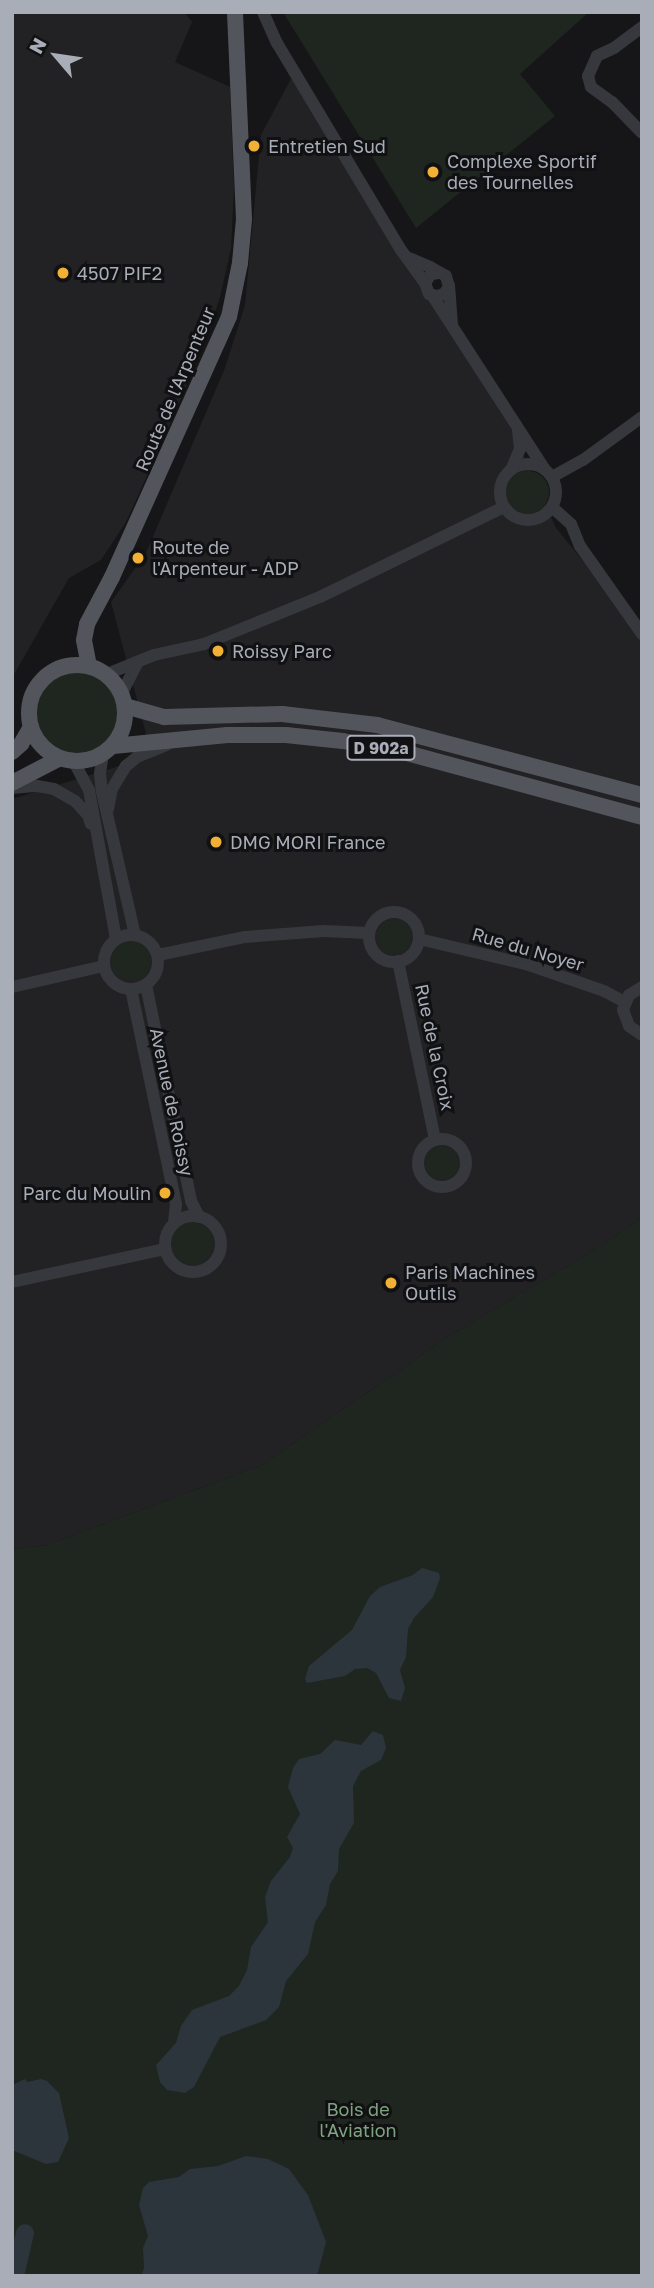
<!DOCTYPE html>
<html>
<head>
<meta charset="utf-8">
<style>
  body { margin:0 }
  #map { position:relative; width:654px; height:2288px; overflow:hidden; background:#161618; font-family:"Golos Text",sans-serif }
  div>[style] { position:absolute }
  [style*='--x'] { left:calc(var(--x)*1px); top:calc(var(--y)*1px); width:calc(var(--w)*1px); rotate:calc(var(--a)*1deg) }
  .built>* { inset:0; background:#222225 }
  .green>* { inset:0; background:#1e261f }
  .round { border-radius:50% }
  .water>* { inset:0; background:#2c353c }
  .river>* { height:18px; margin:-9px; padding:0 9px; transform-origin:9px; border-radius:9px; background:#2c353c }
  .minor>* { height:12px; margin:-6px; padding:0 6px; transform-origin:6px; border-radius:6px; background:#37383d }
  .minor>.ring { margin:-6px; padding:0; box-sizing:content-box; background:none; border:12px solid #37383d; border-radius:50% }
  .major>* { height:16px; margin:-8px; padding:0 8px; transform-origin:8px; border-radius:8px; background:#53555c }
  .major>.ring { margin:-8px; padding:0; box-sizing:content-box; background:none; border:16px solid #53555c; border-radius:50% }
  .dots>* { width:19px; height:19px; translate:-50% -50%; box-sizing:border-box; border:4px solid #111113; border-radius:50% }
  span { translate:-50% -50%; white-space:nowrap; text-align:center; line-height:1.15; -webkit-text-stroke:6px #111113; paint-order:stroke }
  .shield-label span { padding:2px 5px; background:#111113; border:2px solid; border-radius:5px; -webkit-text-stroke-width:0 }
  .shield-label { font-size:16px; color:#a8adb8; font-weight:700 }
  .poi-label { font-size:18px; color:#a8adb8 }
  .left { translate:0 -50%; text-align:left }
  .right { translate:-100% -50%; text-align:right }
  .street-label { font-size:18px; color:#a8adb8 }
  .park-label { font-size:18px; color:#7fa381 }
  .frame { position:absolute; inset:0; border:14px solid #a8adb8; pointer-events:none }
  .north { position:absolute; left:21px; top:21px; width:70px; height:70px; -webkit-text-stroke:5px #111113; paint-order:stroke; rotate:299deg; font-size:19px; font-weight:700; line-height:28px; text-align:center; color:#a8adb8 }
  .north::after { content:''; display:block; margin:auto; width:24px; height:32px; background:#a8adb8; clip-path:polygon(50% 0,100% 100%,50% 72%,0 100%) }
</style>
</head>
<body>
<div id="map">
  <div class="built">
    <div style="clip-path:polygon(12px 12px,184px 12px,192px 22px,175px 62px,230px 87px,234px 188px,231px 249px,220px 297px,207px 336px,196px 340px,189px 355px,194px 368px,146px 478px,126px 522px,101px 560px,69px 578px,12px 678px)"></div>
    <div style="clip-path:polygon(293px 75px,510px 425px,556px 528px,642px 633px,642px 1218px,598px 1248px,451px 1335px,262px 1465px,47px 1545px,12px 1549px,12px 799px,152px 756px,111px 602px,146px 553px,225px 368px,245px 305px,261px 135px)"></div>
  </div>
  <div class="green">
    <div style="clip-path:polygon(283px 12px,589px 12px,520px 74px,555px 116px,416px 228px)"></div>
    <div class="round" style="left:507px;top:471px;width:42px;height:42px"></div>
    <div class="round" style="left:37px;top:671px;width:84px;height:84px"></div>
    <div class="round" style="left:377px;top:919px;width:34px;height:34px"></div>
    <div class="round" style="left:111px;top:940px;width:40px;height:40px"></div>
    <div class="round" style="left:425px;top:1147px;width:34px;height:34px"></div>
    <div style="clip-path:polygon(642px 1218px,642px 2276px,12px 2276px,12px 1549px,47px 1545px,262px 1465px,451px 1335px,598px 1248px)"></div>
    <div class="round" style="left:171px;top:1222px;width:42px;height:42px"></div>
  </div>
  <div class="water">
    <div style="clip-path:polygon(422px 1568px,439px 1573px,440px 1578px,433px 1597px,414px 1618px,408px 1629px,406px 1657px,400px 1670px,405px 1688px,401px 1701px,389px 1698px,376px 1673px,367px 1668px,355px 1669px,345px 1676px,307px 1683px,305px 1679px,309px 1666px,352px 1630px,370px 1596px,380px 1587px,413px 1575px)"></div>
    <div style="clip-path:polygon(373px 1731px,383px 1735px,386px 1748px,381px 1760px,361px 1771px,353px 1786px,354px 1823px,339px 1849px,338px 1871px,330px 1884px,326px 1905px,315px 1922px,308px 1954px,286px 1981px,279px 2007px,266px 2020px,220px 2037px,194px 2087px,185px 2093px,167px 2090px,160px 2082px,156px 2065px,176px 2043px,181px 2026px,192px 2010px,229px 1996px,239px 1986px,247px 1970px,251px 1947px,268px 1922px,265px 1897px,271px 1881px,290px 1857px,293px 1848px,287px 1837px,300px 1814px,288px 1787px,293px 1768px,299px 1759px,320px 1754px,335px 1740px,361px 1745px)"></div>
    <div style="clip-path:polygon(25px 2079px,27px 2082px,41px 2079px,47px 2081px,59px 2093px,69px 2138px,58px 2162px,46px 2164px,12px 2150px,12px 2085px)"></div>
    <div style="clip-path:polygon(246px 2156px,268px 2159px,289px 2169px,308px 2195px,326px 2242px,317px 2276px,141px 2276px,144px 2268px,143px 2248px,148px 2236px,139px 2205px,143px 2188px,149px 2182px,179px 2177px,190px 2169px,218px 2166px)"></div>
  </div>
  <div class="river">
    <div style="--x:15;--y:2276;--w:44;--a:-76.9"></div>
  </div>
  <div class="minor">
    <div style="--x:263;--y:12;--w:34;--a:66"></div>
    <div style="--x:277;--y:43;--w:241;--a:59.1"></div>
    <div style="--x:401;--y:250;--w:41;--a:54"></div>
    <div style="--x:642;--y:27;--w:35;--a:143"></div>
    <div style="--x:614;--y:48;--w:19;--a:155"></div>
    <div style="--x:597;--y:56;--w:22;--a:114"></div>
    <div style="--x:588;--y:76;--w:11;--a:75"></div>
    <div style="--x:591;--y:87;--w:26;--a:36"></div>
    <div style="--x:612;--y:102;--w:43;--a:45.9"></div>
    <div style="--x:409;--y:258;--w:23;--a:23"></div>
    <div style="--x:430;--y:267;--w:18;--a:29"></div>
    <div style="--x:446;--y:276;--w:11;--a:75"></div>
    <div style="--x:449;--y:287;--w:9;--a:126"></div>
    <div style="--x:444;--y:294;--w:7;--a:164"></div>
    <div style="--x:437;--y:296;--w:8;--a:-166"></div>
    <div style="--x:429;--y:294;--w:12;--a:-110"></div>
    <div style="--x:425;--y:283;--w:11;--a:-56"></div>
    <div style="--x:431;--y:274;--w:8;--a:-7"></div>
    <div style="--x:449;--y:285;--w:40;--a:85.7"></div>
    <div style="--x:432;--y:295;--w:208;--a:57.1"></div>
    <div class="ring" style="left:500px;top:464px;width:44px;height:44px"></div>
    <div style="--x:511;--y:470;--w:23;--a:-67"></div>
    <div style="--x:520;--y:449;--w:19;--a:-96"></div>
    <div style="--x:552;--y:477;--w:35;--a:-29"></div>
    <div style="--x:583;--y:460;--w:73;--a:-36.1"></div>
    <div style="--x:552;--y:507;--w:25;--a:42"></div>
    <div style="--x:571;--y:524;--w:24;--a:68"></div>
    <div style="--x:580;--y:546;--w:108;--a:54.8"></div>
    <div style="--x:107;--y:674;--w:51;--a:-22"></div>
    <div style="--x:154;--y:655;--w:51;--a:-12.4"></div>
    <div style="--x:204;--y:644;--w:125;--a:-22.1"></div>
    <div style="--x:320;--y:597;--w:205;--a:-26.1"></div>
    <div style="--x:122;--y:693;--w:35;--a:-63"></div>
    <div style="--x:103;--y:754;--w:20;--a:99"></div>
    <div style="--x:100;--y:774;--w:18;--a:84"></div>
    <div style="--x:102;--y:792;--w:147;--a:77"></div>
    <div style="--x:74;--y:762;--w:32;--a:62"></div>
    <div style="--x:89;--y:790;--w:151;--a:79.7"></div>
    <div style="--x:12;--y:788;--w:25;--a:-5"></div>
    <div style="--x:37;--y:786;--w:17;--a:10"></div>
    <div style="--x:54;--y:789;--w:24;--a:30"></div>
    <div style="--x:75;--y:801;--w:19;--a:47"></div>
    <div style="--x:88;--y:815;--w:9;--a:72"></div>
    <div style="--x:108;--y:809;--w:20;--a:-79"></div>
    <div style="--x:112;--y:789;--w:27;--a:-59"></div>
    <div style="--x:126;--y:766;--w:14;--a:-39"></div>
    <div style="--x:137;--y:757;--w:32;--a:-22"></div>
    <div class="ring" style="left:369px;top:912px;width:38px;height:38px"></div>
    <div class="ring" style="left:104px;top:935px;width:42px;height:42px"></div>
    <div style="--x:419;--y:939;--w:110;--a:13.2"></div>
    <div style="--x:526;--y:964;--w:83;--a:19.1"></div>
    <div style="--x:604;--y:991;--w:24;--a:28"></div>
    <div style="--x:158;--y:955;--w:89;--a:-11.7"></div>
    <div style="--x:245;--y:937;--w:79;--a:-4.3"></div>
    <div style="--x:324;--y:931;--w:45;--a:2.5"></div>
    <div style="--x:398;--y:961;--w:183;--a:78.3"></div>
    <div style="--x:146;--y:985;--w:221;--a:78.2"></div>
    <div style="--x:191;--y:1201;--w:18;--a:63"></div>
    <div style="--x:12;--y:987;--w:94;--a:-12.9"></div>
    <div style="--x:642;--y:987;--w:15;--a:148"></div>
    <div style="--x:629;--y:995;--w:16;--a:112"></div>
    <div style="--x:623;--y:1010;--w:17;--a:69"></div>
    <div style="--x:629;--y:1026;--w:16;--a:35"></div>
    <div style="--x:131;--y:989;--w:220;--a:78.2"></div>
    <div style="--x:176;--y:1204;--w:19;--a:96"></div>
    <div class="ring" style="left:418px;top:1139px;width:36px;height:36px"></div>
    <div class="ring" style="left:165px;top:1216px;width:44px;height:44px"></div>
    <div style="--x:12;--y:1282;--w:157;--a:-12.2"></div>
  </div>
  <div class="major">
    <div class="ring" style="left:29px;top:665px;width:80px;height:80px"></div>
    <div style="--x:89;--y:666;--w:26;--a:-101"></div>
    <div style="--x:84;--y:640;--w:16;--a:-79"></div>
    <div style="--x:87;--y:624;--w:53;--a:-62"></div>
    <div style="--x:112;--y:577;--w:285;--a:-65.8"></div>
    <div style="--x:229;--y:317;--w:55;--a:-78.5"></div>
    <div style="--x:240;--y:263;--w:44;--a:-84.8"></div>
    <div style="--x:244;--y:219;--w:207;--a:-92.5"></div>
    <div style="--x:125;--y:706;--w:41;--a:15.8"></div>
    <div style="--x:164;--y:717;--w:118;--a:-1.5"></div>
    <div style="--x:282;--y:714;--w:96;--a:6.6"></div>
    <div style="--x:377;--y:725;--w:274;--a:14.8"></div>
    <div style="--x:113;--y:746;--w:115;--a:-5.5"></div>
    <div style="--x:227;--y:735;--w:59;--a:0"></div>
    <div style="--x:286;--y:735;--w:57;--a:6"></div>
    <div style="--x:343;--y:741;--w:61;--a:10.4"></div>
    <div style="--x:403;--y:752;--w:248;--a:15.2"></div>
    <div style="--x:12;--y:752;--w:12;--a:-42"></div>
    <div style="--x:21;--y:744;--w:20;--a:-60"></div>
    <div style="--x:12;--y:783;--w:54;--a:-27.5"></div>
  </div>
  <div class="dots">
    <div style="left:254px;top:146px;background:#f2b134"></div>
    <div style="left:433px;top:172px;background:#f2b134"></div>
    <div style="left:63px;top:273px;background:#f2b134"></div>
    <div style="left:138px;top:558px;background:#f2b134"></div>
    <div style="left:218px;top:651px;background:#f2b134"></div>
    <div style="left:216px;top:842px;background:#f2b134"></div>
    <div style="left:165px;top:1193px;background:#f2b134"></div>
    <div style="left:391px;top:1283px;background:#f2b134"></div>
  </div>
  <div class="shield-label">
    <span style="left:381px;top:748px">D 902a</span>
  </div>
  <div class="poi-label">
    <span class="left" style="left:268px;top:146px">Entretien Sud</span>
    <span class="left" style="left:447px;top:172px">Complexe Sportif<br>des Tournelles</span>
    <span class="left" style="left:77px;top:273px">4507 PIF2</span>
    <span class="left" style="left:152px;top:558px">Route de<br>l'Arpenteur - ADP</span>
    <span class="left" style="left:232px;top:651px">Roissy Parc</span>
    <span class="left" style="left:230px;top:842px">DMG MORI France</span>
    <span class="right" style="left:151px;top:1193px">Parc du Moulin</span>
    <span class="left" style="left:405px;top:1283px">Paris Machines<br>Outils</span>
  </div>
  <div class="street-label">
    <span style="left:175px;top:389px;rotate:-67deg">Route de l'Arpenteur</span>
    <span style="left:528px;top:949px;rotate:16deg">Rue du Noyer</span>
    <span style="left:435px;top:1047px;rotate:78deg">Rue de la Croix</span>
    <span style="left:172px;top:1102px;rotate:78deg">Avenue de Roissy</span>
  </div>
  <div class="park-label">
    <span style="left:358px;top:2120px">Bois de<br>l'Aviation</span>
  </div>
  <div class="frame"></div>
  <div class="north">N</div>
</div>
</body>
</html>
